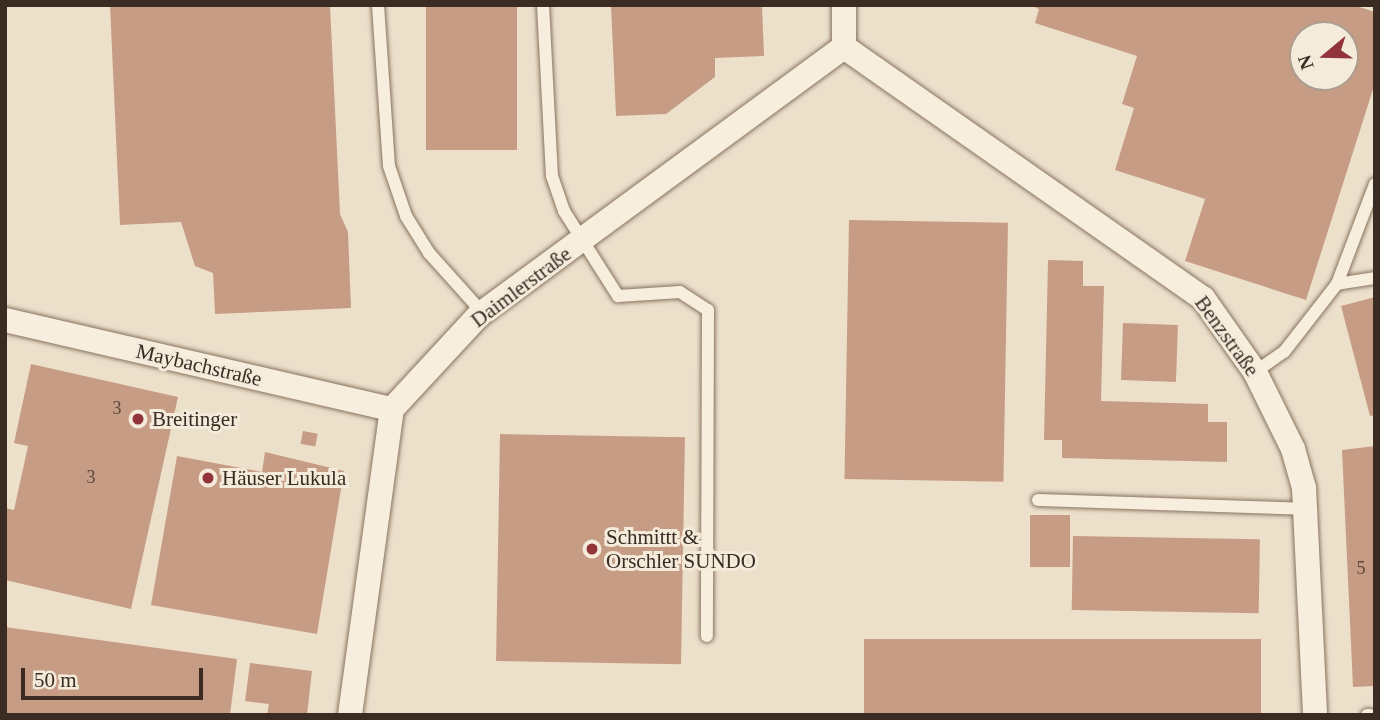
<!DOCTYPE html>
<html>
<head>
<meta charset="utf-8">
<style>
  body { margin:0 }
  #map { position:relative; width:1380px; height:720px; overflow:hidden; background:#ece0cb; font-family:Georgia,serif }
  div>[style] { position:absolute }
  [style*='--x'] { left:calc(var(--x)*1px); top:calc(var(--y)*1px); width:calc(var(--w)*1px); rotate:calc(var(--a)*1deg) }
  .building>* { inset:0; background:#c79c85; transform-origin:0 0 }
  .roads { filter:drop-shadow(0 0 2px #887360) drop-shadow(0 0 2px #887360) }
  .service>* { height:12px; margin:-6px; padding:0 6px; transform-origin:6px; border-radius:6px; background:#f7eede }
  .minor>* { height:24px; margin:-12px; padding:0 12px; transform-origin:12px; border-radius:12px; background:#f7eede }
  .dots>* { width:19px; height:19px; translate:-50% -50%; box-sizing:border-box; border:4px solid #f4ebdb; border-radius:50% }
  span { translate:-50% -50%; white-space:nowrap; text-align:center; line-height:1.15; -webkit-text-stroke:6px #f4ebdb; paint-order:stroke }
  .number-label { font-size:18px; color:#5d483c }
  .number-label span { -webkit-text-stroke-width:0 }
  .street-label { font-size:21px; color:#3a2c23 }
  .poi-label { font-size:21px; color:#3a2c23 }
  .left { translate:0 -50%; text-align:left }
  .frame { position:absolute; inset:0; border:7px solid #3a2c23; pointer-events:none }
  .north { position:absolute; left:1289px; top:21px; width:70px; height:70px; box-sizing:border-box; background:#f4ebdb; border:2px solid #aa9f91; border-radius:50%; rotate:251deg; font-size:19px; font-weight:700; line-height:28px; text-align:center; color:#3a2c23 }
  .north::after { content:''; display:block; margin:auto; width:24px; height:32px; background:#92353b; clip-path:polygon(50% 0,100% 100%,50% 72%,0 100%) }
  .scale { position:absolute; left:21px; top:668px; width:182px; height:32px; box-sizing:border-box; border:4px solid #3a2c23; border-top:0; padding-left:9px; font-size:21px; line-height:24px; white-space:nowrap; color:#3a2c23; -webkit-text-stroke:5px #f4ebdb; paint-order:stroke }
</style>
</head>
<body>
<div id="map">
  <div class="building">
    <div style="clip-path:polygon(110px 5px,330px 5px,340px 214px,348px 232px,351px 308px,215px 314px,213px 273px,195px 266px,181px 222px,120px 225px)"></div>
    <div style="left:426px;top:5px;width:91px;height:145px"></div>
    <div style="clip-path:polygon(611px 5px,762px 5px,764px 56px,715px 58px,715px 77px,666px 114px,616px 116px)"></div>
    <div style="clip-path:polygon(evenodd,1030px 5px,1353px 5px,1375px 12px,1375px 83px,1306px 300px,1185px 261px,1205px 199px,1115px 170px,1134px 108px,1122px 104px,1137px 56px,1035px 23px,1039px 9px,1030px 5px,1303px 35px,1345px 35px,1345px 77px,1303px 77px,1303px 35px)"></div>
    <div style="left:849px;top:220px;width:159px;height:259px;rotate:1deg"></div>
    <div style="clip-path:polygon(1048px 260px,1083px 261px,1083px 286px,1104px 286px,1101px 401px,1208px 404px,1208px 422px,1227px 422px,1227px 462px,1062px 458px,1062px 440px,1044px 440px)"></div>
    <div style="clip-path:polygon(1375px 297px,1375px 415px,1370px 416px,1341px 306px)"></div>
    <div style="left:1123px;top:323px;width:55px;height:57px;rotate:2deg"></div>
    <div style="clip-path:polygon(31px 364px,178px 397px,131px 609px,5px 580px,5px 508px,14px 510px,28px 446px,14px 443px)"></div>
    <div style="left:303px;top:431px;width:15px;height:13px;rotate:11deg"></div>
    <div style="left:500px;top:434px;width:185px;height:227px;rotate:1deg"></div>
    <div style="clip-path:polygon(1375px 446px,1375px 686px,1353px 687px,1342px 450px)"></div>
    <div style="clip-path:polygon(265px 452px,344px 471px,317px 634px,151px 605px,177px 456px,262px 472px)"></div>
    <div style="left:1030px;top:515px;width:40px;height:52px"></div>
    <div style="left:1073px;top:536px;width:187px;height:74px;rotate:1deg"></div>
    <div style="clip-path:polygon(5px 627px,237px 659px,230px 715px,5px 715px)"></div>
    <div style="left:864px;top:639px;width:397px;height:76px"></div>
    <div style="clip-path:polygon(250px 663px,312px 671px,307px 715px,267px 715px,269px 704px,245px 701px)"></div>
  </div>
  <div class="roads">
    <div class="service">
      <div style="--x:378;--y:5;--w:161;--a:86.1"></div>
      <div style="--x:389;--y:166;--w:53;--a:71.2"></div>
      <div style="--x:406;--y:216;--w:44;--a:58.1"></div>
      <div style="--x:429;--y:253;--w:79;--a:48.1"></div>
      <div style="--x:543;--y:5;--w:171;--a:87"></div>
      <div style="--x:552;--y:176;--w:37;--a:71"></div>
      <div style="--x:564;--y:211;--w:101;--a:57.6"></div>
      <div style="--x:618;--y:296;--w:62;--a:-3.7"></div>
      <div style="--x:680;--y:292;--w:33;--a:33"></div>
      <div style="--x:708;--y:310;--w:326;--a:90.2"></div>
      <div style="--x:1337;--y:284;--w:38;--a:-9"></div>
      <div style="--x:1255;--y:372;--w:35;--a:-35"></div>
      <div style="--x:1284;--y:352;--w:86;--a:-52.1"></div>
      <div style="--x:1337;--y:284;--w:107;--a:-69.2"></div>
      <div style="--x:1038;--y:500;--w:266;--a:1.9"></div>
      <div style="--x:1367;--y:715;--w:3;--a:0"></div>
    </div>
    <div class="minor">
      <div style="--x:844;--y:5;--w:42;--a:90"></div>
      <div style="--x:844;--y:47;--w:438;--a:35"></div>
      <div style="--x:1203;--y:298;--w:90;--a:54.9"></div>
      <div style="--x:1255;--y:372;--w:86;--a:63.7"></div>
      <div style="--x:1293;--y:449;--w:41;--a:74.2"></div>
      <div style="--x:1304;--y:488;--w:227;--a:87.2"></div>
      <div style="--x:5;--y:320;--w:397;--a:13"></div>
      <div style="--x:350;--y:715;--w:309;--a:-82.2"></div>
      <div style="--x:392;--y:409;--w:128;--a:-47.2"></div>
      <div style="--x:479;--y:315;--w:453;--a:-36.3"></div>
    </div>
  </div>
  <div class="dots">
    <div style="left:138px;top:419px;background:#92353b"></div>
    <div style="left:208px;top:478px;background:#92353b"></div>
    <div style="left:592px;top:549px;background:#92353b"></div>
  </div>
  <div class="number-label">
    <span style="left:117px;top:408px">3</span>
    <span style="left:91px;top:477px">3</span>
    <span style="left:1361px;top:568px">5</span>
  </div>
  <div class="street-label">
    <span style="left:521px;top:287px;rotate:-37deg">Daimlerstraße</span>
    <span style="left:1227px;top:336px;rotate:54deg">Benzstraße</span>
    <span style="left:199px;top:365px;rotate:13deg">Maybachstraße</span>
  </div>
  <div class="poi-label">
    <span class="left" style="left:152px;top:419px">Breitinger</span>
    <span class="left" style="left:222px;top:478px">Häuser Lukula</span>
    <span class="left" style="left:606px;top:549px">Schmittt &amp;<br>Orschler SUNDO</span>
  </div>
  <div class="frame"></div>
  <div class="north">N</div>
  <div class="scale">50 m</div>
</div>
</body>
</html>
